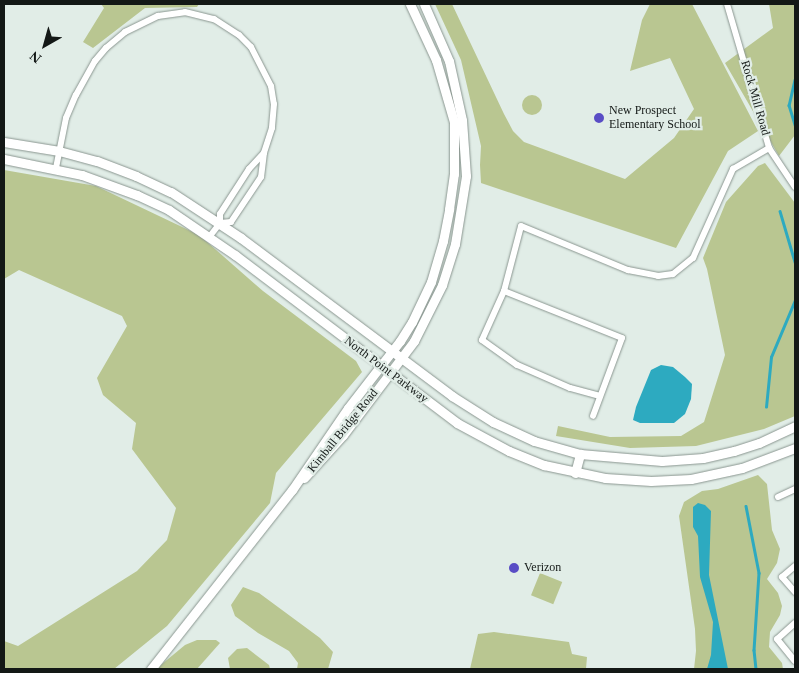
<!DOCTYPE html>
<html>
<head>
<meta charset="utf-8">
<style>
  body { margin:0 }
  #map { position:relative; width:799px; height:673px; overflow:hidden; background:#e1ede7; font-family:"Times New Roman",serif }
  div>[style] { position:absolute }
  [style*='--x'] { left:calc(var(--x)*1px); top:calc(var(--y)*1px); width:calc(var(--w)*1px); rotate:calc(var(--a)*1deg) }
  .green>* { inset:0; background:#b9c691; transform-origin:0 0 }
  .round { border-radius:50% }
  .water>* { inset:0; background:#2daac0 }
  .stream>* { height:2.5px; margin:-1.25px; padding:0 1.25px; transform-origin:1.25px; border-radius:1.25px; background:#2daac0 }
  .roads { filter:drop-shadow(0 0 1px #8a9690) drop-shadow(0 0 1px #8a9690) }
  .street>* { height:6px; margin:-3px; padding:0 3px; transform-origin:3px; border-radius:3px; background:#fff }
  .secondary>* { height:9px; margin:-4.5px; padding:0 4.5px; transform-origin:4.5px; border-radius:4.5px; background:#fff }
  .dots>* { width:14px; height:14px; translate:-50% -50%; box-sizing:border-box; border:2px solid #e1ede7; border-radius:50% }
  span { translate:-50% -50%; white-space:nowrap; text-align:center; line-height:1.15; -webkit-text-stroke:4.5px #e1ede7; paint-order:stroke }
  .street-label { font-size:12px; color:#131816 }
  .poi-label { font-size:12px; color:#131816 }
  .left { translate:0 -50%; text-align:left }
  .frame { position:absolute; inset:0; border:5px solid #131816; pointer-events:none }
  .north { position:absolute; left:20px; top:20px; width:50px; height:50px; -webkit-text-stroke:4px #e1ede7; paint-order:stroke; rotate:218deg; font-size:14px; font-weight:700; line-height:20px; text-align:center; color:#131816 }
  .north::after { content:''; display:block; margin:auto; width:18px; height:22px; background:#131816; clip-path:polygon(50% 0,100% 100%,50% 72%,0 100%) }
</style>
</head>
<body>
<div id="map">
  <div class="green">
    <div style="clip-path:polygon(101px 4px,199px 4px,197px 7px,145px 8px,93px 48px,83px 42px,104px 8px)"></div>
    <div style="clip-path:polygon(435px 4px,452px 4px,504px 114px,513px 131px,524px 142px,625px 179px,674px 138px,694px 109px,670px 58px,630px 71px,642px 20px,650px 4px,692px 4px,758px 131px,728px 151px,676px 248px,481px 183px,480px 165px,481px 146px,461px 60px)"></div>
    <div style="clip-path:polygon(769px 4px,795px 4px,795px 135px,779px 156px,725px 63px,773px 28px)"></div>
    <div class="round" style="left:522px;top:95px;width:20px;height:20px"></div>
    <div style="clip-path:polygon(765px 163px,795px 203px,795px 416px,764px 429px,696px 446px,630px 448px,556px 436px,558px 426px,610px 437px,681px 436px,704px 422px,725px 355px,707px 269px,703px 258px,726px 202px,758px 166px)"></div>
    <div style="clip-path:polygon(4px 170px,96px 186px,199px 235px,263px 291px,356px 361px,362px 372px,276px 473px,270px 503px,167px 626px,114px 669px,4px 669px,4px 641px,18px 646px,137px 571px,167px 540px,176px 508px,132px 449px,136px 423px,103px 395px,97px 378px,127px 326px,122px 316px,19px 270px,4px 279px)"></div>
    <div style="clip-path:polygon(758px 475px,767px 484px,772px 530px,780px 549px,777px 563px,767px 579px,778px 593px,782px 606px,780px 615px,770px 632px,769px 647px,782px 663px,783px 669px,694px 669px,696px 651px,695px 629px,679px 516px,684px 502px,702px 491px,718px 489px)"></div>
    <div style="left:540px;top:573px;width:24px;height:24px;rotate:22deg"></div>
    <div style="clip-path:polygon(243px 587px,259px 593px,320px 638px,333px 652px,328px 669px,297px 669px,298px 663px,289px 651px,258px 633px,235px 616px,231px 605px)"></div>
    <div style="clip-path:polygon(494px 632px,569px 642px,572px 654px,587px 657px,586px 669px,470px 669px,478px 634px)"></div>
    <div style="clip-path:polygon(197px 640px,216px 640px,220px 643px,197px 669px,156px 669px,185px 645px)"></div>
    <div style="clip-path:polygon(247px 648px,269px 665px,270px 669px,230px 669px,228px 658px,237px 649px)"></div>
  </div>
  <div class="water">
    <div style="clip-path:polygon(661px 365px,673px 367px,685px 377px,692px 384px,691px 399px,685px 414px,674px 423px,640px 423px,633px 420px,636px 407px,651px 370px)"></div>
    <div style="clip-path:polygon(698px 503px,705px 505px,711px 511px,709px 575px,728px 669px,707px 669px,711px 655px,713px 622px,700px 577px,698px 536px,693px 527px,693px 507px)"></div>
  </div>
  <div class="stream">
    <div style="--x:795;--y:80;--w:26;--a:103"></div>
    <div style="--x:789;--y:105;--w:21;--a:73"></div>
    <div style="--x:780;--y:211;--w:53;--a:73.6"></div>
    <div style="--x:766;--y:407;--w:50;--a:-84.3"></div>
    <div style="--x:771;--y:357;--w:62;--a:-67.2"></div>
    <div style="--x:746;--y:506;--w:68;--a:79"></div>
    <div style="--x:759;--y:573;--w:77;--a:93.7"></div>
    <div style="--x:754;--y:650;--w:19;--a:84"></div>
  </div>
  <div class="roads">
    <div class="street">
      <div style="--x:727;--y:4;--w:150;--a:73.7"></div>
      <div style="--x:769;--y:148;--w:47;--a:56.3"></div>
      <div style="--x:56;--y:168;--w:51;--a:-78.7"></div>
      <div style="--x:66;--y:118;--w:25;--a:-67"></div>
      <div style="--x:76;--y:95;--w:39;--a:-61"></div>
      <div style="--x:95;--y:61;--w:17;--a:-50"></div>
      <div style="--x:106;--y:48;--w:25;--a:-40"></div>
      <div style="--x:125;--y:32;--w:37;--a:-26"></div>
      <div style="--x:158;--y:16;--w:27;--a:-8"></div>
      <div style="--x:185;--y:12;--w:30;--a:14"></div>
      <div style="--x:214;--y:19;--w:30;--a:33"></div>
      <div style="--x:239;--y:35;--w:17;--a:45"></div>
      <div style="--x:251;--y:47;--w:44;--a:62.9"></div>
      <div style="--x:271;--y:86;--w:18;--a:81"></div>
      <div style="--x:274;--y:104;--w:24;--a:95"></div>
      <div style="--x:272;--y:128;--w:26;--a:108"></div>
      <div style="--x:264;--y:153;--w:24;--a:97"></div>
      <div style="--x:261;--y:177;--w:54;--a:123.7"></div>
      <div style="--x:231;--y:222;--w:11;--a:175"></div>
      <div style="--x:210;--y:236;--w:16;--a:-52"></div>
      <div style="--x:220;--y:223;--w:9;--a:-90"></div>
      <div style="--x:220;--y:214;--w:54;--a:-57.2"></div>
      <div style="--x:249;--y:169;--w:22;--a:-47"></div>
      <div style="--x:504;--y:291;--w:127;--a:21.7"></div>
      <div style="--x:622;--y:338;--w:83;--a:110.4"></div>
      <div style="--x:600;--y:396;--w:31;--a:-165"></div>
      <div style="--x:570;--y:388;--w:58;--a:-156.5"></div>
      <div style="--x:517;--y:365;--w:43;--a:-144.5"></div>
      <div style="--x:482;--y:340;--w:54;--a:-65.8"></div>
      <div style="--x:504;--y:291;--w:67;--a:-75.3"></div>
      <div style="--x:521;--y:226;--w:116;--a:22.4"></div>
      <div style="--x:628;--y:270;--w:31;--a:11"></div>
      <div style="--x:658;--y:276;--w:15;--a:-8"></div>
      <div style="--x:673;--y:274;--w:26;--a:-39"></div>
      <div style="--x:693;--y:258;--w:98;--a:-65.8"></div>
      <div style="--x:733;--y:169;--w:42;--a:-30.3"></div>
      <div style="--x:778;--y:497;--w:19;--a:-25"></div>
      <div style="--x:795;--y:566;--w:17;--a:140"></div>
      <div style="--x:782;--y:577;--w:20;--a:49"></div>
      <div style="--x:795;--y:623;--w:24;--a:138"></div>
      <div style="--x:777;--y:639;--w:28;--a:51"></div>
    </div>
    <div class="secondary">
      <div style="--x:4;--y:142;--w:56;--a:9.3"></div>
      <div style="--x:59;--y:151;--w:39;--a:15"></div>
      <div style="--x:97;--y:161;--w:42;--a:21"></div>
      <div style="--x:136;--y:176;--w:38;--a:25"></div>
      <div style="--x:171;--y:192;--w:84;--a:33.3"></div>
      <div style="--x:241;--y:238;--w:264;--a:36.8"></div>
      <div style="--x:452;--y:396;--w:49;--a:32.4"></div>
      <div style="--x:493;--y:422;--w:45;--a:24.9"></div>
      <div style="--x:534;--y:441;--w:48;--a:15.8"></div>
      <div style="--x:580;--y:454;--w:82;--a:4.9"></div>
      <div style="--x:662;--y:461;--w:41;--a:-4.2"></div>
      <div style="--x:703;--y:458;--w:32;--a:-13"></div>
      <div style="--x:734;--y:451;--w:26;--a:-18"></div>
      <div style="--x:759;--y:443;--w:40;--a:-25"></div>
      <div style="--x:4;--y:159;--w:80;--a:11.6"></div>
      <div style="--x:82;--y:175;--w:59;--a:20"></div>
      <div style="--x:137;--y:195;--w:35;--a:25"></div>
      <div style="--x:169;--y:210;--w:80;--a:34.3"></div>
      <div style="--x:235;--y:255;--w:278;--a:37.1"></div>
      <div style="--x:457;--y:423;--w:59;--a:28.3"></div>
      <div style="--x:509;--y:451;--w:38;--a:22"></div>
      <div style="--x:544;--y:465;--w:62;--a:12"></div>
      <div style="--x:605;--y:478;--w:46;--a:3.7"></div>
      <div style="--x:651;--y:481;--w:40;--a:-2.9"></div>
      <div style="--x:691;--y:479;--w:52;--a:-12.2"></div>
      <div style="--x:742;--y:468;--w:57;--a:-20.7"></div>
      <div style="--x:575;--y:473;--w:20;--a:-75"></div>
      <div style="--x:304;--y:478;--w:58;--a:-47.8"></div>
      <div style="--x:343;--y:435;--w:118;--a:-52.9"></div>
      <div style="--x:414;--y:341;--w:63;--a:-63.4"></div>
      <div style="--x:442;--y:285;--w:43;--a:-72.4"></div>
      <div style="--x:455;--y:244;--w:69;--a:-80.8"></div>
      <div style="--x:466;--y:176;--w:56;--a:-94.1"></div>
      <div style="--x:462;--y:120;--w:60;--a:-102.4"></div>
      <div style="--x:449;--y:61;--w:62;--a:-113.7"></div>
      <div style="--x:151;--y:669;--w:228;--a:-51.8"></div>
      <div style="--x:292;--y:490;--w:99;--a:-55.7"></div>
      <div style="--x:348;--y:408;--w:85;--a:-52.2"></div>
      <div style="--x:400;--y:341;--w:22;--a:-58"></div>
      <div style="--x:412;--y:322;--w:44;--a:-64.6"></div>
      <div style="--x:431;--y:282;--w:43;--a:-73.7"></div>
      <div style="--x:443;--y:241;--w:33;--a:-79"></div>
      <div style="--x:449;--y:209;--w:35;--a:-82"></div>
      <div style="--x:454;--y:174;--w:52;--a:-90"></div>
      <div style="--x:454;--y:122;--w:65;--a:-106.2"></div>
      <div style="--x:436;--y:60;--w:62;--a:-114.9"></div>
    </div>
  </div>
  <div class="dots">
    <div style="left:599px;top:118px;background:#594dc5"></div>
    <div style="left:514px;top:568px;background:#594dc5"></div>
  </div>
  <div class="street-label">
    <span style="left:755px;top:98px;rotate:74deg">Rock Mill Road</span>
    <span style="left:386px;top:370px;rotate:37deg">North Point Parkway</span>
    <span style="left:343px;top:431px;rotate:-51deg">Kimball Bridge Road</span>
  </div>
  <div class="poi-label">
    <span class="left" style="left:609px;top:118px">New Prospect<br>Elementary School</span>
    <span class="left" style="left:524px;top:568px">Verizon</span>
  </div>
  <div class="frame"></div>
  <div class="north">N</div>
</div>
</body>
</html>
